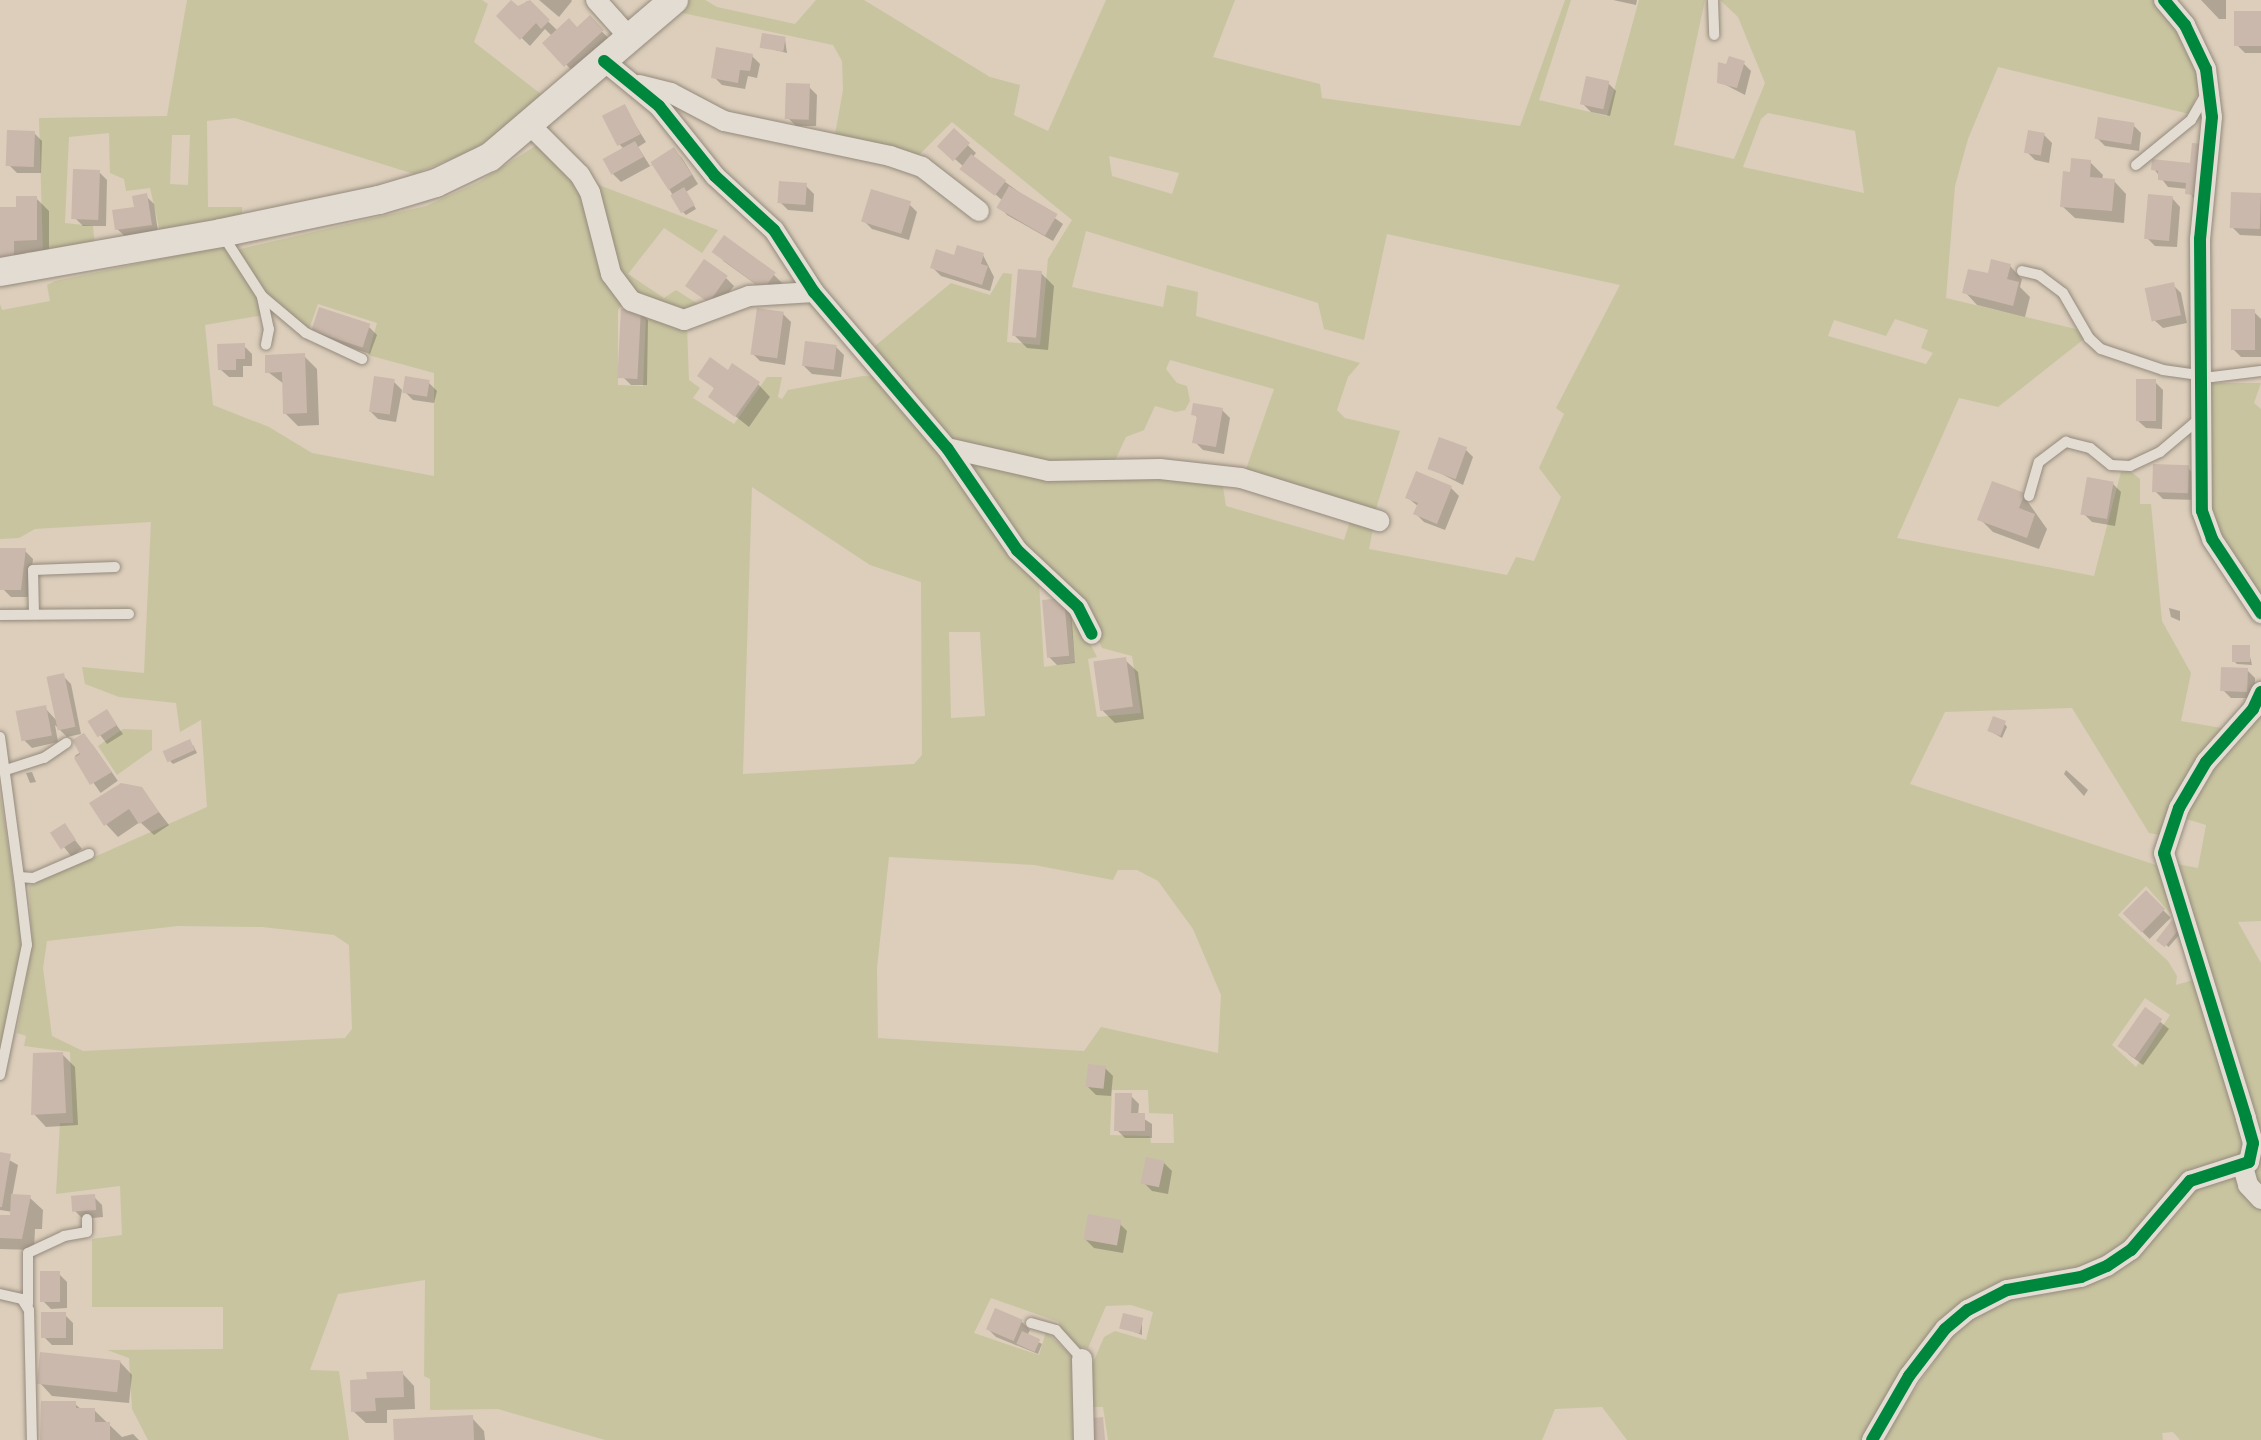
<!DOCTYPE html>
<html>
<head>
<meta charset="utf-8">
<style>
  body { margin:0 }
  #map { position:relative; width:2261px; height:1440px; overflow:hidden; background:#dccebb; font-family:"IM FELL French Canon",serif }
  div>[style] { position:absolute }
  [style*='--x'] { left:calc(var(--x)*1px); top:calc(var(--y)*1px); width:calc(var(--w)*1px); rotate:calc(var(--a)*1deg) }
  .green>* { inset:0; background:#c8c4a0 }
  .shadow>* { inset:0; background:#0003; transform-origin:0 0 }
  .building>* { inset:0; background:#cab8ac; transform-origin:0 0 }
  .roads { filter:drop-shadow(0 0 2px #958a7c) drop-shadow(0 0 2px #958a7c) }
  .lane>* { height:10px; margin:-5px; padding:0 5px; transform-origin:5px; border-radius:5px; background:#e3dcd3 }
  .street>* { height:20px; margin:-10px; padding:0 10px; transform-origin:10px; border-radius:10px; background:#e3dcd3 }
  .secondary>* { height:28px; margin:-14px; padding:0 14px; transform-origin:14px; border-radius:14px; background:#e3dcd3 }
  .cycleway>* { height:12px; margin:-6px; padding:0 6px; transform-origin:6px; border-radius:6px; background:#00873e }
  span { translate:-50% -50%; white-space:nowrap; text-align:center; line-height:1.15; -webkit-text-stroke:8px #f1e0ca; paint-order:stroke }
</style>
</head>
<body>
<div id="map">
  <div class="green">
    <div style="clip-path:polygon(evenodd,187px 0,482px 0,488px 4px,474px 42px,546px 98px,472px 151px,414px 174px,235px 118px,207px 121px,208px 207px,242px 207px,242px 219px,161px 236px,150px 188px,126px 191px,124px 179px,110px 173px,109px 133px,69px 137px,65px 223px,93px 226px,95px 246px,43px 253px,39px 118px,167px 116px,187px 0,172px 135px,190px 135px,188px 185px,170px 184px,172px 135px)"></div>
    <div style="clip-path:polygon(evenodd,686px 0,705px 0,717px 7px,795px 24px,816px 0,864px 0,990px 77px,1020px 85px,1014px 115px,1048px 131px,1106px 0,1235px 0,1213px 57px,1320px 84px,1322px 98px,1520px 126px,1565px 0,1571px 0,1539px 100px,1607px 116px,1639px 0,1705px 0,1674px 145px,1734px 159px,1765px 83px,1738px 17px,1720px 0,2161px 0,2202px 82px,2189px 114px,1998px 67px,1968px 139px,1955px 186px,1946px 298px,2076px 329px,2084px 339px,1998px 407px,1959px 398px,1897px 538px,2094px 576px,2121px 472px,2130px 471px,2140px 479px,2140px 504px,2151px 504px,2162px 621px,2191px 673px,2181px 721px,2227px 729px,2160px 835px,2149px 833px,2072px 708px,1945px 712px,1910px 784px,2159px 866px,2175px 912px,2170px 913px,2146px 886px,2118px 915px,2168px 961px,2177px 976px,2176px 985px,2193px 980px,2201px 993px,2247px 1158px,2205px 1172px,2101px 1263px,1965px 1302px,1866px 1440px,1627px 1440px,1602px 1407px,1555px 1409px,1542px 1440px,1108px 1440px,1103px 1407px,1085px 1407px,1088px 1375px,1104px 1337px,1115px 1331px,1146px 1340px,1153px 1312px,1131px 1305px,1106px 1306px,1088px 1348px,1075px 1346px,1060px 1330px,1059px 1322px,991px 1298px,974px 1333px,1039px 1355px,1046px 1332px,1075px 1359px,1078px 1440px,605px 1440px,498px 1409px,430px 1410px,430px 1379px,424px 1376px,425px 1280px,338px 1294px,310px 1370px,339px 1371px,349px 1440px,148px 1440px,132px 1409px,129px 1358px,107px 1350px,223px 1349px,223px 1307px,92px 1307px,92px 1239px,122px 1235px,120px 1186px,56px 1194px,60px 1123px,73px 1123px,70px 1052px,24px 1046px,26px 1036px,17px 1033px,32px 945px,29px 886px,207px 807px,201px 720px,180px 732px,176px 703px,119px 697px,85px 684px,82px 667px,144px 673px,151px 522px,35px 529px,19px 538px,0 539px,0 304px,2px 310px,50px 301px,47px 285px,55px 281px,223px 246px,255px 292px,264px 315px,205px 325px,213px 405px,269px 427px,312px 453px,434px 476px,434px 373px,368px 355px,377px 323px,318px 304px,309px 329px,260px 289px,236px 250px,426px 206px,479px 182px,540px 143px,578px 180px,623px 302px,618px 310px,618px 385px,643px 386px,646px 312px,687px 327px,689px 380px,700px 388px,693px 398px,734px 424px,767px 377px,782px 377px,778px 397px,782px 399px,788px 390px,863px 376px,882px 377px,1039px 582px,1044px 667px,1075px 662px,1069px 603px,1097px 657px,1088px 659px,1097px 717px,1141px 713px,1132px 656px,1102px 648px,1090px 622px,1045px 574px,968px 469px,974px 461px,1222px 480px,1226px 506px,1344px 540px,1351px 518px,1374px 524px,1369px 549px,1507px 575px,1516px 557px,1534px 561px,1561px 497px,1539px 468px,1564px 414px,1556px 408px,1620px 285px,1387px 234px,1364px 340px,1324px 329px,1318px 303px,1086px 231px,1072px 287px,1163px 307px,1167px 285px,1198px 292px,1196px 316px,1360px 363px,1348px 377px,1337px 410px,1345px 418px,1400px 431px,1375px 512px,1244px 475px,1274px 389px,1170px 360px,1166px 369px,1177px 383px,1187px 386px,1190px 401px,1185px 410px,1176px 412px,1155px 406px,1144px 430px,1126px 437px,1112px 467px,1049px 465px,955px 442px,869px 351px,951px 283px,990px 295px,1003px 273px,1012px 274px,1007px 342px,1040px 345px,1048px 259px,1072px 220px,952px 122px,916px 158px,834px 140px,843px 90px,842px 61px,833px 45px,673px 11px,686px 0,1768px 113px,1855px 131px,1864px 193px,1743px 167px,1761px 119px,1768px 113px,686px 0,1109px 156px,1179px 173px,1172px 194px,1112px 176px,1109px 156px,686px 0,1895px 319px,1928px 330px,1921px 348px,1933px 353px,1926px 364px,1828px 336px,1834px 320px,1886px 336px,1895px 319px,686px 0,752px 487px,870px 565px,921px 582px,922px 755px,914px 764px,743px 774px,752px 487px,686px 0,949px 632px,980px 632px,985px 716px,951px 718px,949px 632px,686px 0,889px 857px,1034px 865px,1113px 880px,1118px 870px,1137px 870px,1158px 881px,1193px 929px,1221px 995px,1218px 1053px,1101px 1027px,1084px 1051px,878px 1038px,877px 968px,889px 857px,686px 0,178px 926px,262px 927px,334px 935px,349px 945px,352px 1029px,345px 1038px,83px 1051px,52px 1036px,43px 968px,47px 941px,178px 926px,686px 0,2145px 998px,2170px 1015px,2136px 1067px,2112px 1045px,2145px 998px,686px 0,1112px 1090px,1148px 1090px,1149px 1113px,1173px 1114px,1174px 1143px,1151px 1143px,1150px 1136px,1110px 1135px,1112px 1090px)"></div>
    <div style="clip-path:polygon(596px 184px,718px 230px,702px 253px,664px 228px,628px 274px,664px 298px,676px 290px,704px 308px,698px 314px,649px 304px,613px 271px)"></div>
    <div style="clip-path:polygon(2212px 383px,2261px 383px,2254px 403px,2261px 409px,2261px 601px,2212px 520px,2206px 394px)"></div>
    <div style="clip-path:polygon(2261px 710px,2261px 921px,2238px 922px,2261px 963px,2261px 1440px,2180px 1440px,2173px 1432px,2162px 1433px,2163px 1440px,1880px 1440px,1963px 1320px,1989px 1303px,2083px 1282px,2193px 1184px,2255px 1164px,2172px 863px,2198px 868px,2206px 825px,2180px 817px,2198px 785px)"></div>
    <div style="clip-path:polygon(123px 729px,152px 730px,152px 750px,117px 775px,98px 746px)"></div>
    <div style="clip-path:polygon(0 792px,23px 947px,0 1058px)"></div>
  </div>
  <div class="shadow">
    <div style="clip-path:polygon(539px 0,571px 0,572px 1px,559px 17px)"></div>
    <div style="clip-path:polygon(1613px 0,1637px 0,1636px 5px)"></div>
    <div style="clip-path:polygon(2226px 0,2226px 19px,2219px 19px,2201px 0)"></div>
    <div style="clip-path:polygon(527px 1px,558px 31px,577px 30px,589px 18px,614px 44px,578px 77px,546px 43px,551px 35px,545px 29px,530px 46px,499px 16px,518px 10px)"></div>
    <div style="clip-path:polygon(2261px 13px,2261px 53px,2245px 53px,2237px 45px)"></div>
    <div style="clip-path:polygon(785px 39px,787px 53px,763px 47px)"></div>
    <div style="clip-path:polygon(752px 56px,760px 64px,757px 78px,748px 76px,745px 89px,722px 85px,714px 77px)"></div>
    <div style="clip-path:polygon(1743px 63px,1751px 71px,1745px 95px,1720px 82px,1728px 67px)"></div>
    <div style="clip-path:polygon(1608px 83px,1616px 91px,1610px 116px,1591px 112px,1583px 104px)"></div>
    <div style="clip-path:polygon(809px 87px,817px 95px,816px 126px,796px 126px,788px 118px)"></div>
    <div style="clip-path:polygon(624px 107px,646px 142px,638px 147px,650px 166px,674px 150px,682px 158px,698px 184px,686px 192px,696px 209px,686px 215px,683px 212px,654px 164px,621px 182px,613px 174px,624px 149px,619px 144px)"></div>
    <div style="clip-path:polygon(2133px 125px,2141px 133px,2139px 151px,2105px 146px,2097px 138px)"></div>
    <div style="clip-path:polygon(954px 132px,976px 153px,972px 158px,1063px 224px,1053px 241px,1007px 215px,1000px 207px,1003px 201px,940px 146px)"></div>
    <div style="clip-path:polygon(34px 133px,42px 141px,41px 173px,17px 173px,9px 165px)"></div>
    <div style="clip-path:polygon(2044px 135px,2052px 143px,2049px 163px,2035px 160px,2027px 152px)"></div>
    <div style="clip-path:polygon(2090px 162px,2103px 175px,2102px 180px,2114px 181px,2126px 194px,2124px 223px,2075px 218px,2062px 206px,2072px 175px)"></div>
    <div style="clip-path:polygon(2192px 165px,2195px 201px,2188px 189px,2168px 187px,2154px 169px)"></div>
    <div style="clip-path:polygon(99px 172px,107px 180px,106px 226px,83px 226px,75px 218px)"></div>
    <div style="clip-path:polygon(806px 186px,814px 194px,813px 212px,788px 210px,780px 202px)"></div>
    <div style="clip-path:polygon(146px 196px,154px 204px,158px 232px,126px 237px,117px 229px)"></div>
    <div style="clip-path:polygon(2261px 196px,2261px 236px,2240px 235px,2232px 227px)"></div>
    <div style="clip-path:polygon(36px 198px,49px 211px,49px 252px,26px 252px,26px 269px,0 258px,0 209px,19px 209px)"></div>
    <div style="clip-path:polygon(2172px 198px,2180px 207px,2177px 247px,2155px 246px,2147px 238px)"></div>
    <div style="clip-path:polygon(909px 204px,917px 212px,909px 240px,872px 229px,864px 221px)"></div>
    <div style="clip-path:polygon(983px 255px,994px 277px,990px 291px,941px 276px,933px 268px,956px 258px)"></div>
    <div style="clip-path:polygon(722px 260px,774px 275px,782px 283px,772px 296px)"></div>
    <div style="clip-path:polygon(2010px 266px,2022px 279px,2020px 287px,2030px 297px,2025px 317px,1977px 305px,1965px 292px)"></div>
    <div style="clip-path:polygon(1041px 273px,1054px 286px,1048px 350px,1027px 348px,1014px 335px)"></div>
    <div style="clip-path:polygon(726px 278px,734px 286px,717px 308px,696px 293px)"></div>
    <div style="clip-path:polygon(2173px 285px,2181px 293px,2187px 323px,2163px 328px,2154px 320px)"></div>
    <div style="clip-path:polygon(640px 312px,648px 320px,647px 385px,631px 385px,623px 377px)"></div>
    <div style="clip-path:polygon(2254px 312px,2261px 319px,2261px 357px,2241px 357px,2233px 349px)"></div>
    <div style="clip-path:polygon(783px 314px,791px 322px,785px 365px,760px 361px,752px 353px)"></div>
    <div style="clip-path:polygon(369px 327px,377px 335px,370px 354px,322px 338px,314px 330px)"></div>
    <div style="clip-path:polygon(244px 346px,252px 354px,252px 366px,243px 366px,243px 377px,229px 377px,220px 369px)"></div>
    <div style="clip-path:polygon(836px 347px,844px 355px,841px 377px,812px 374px,804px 366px)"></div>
    <div style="clip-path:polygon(304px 356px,317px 369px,319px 425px,298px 426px,285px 413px,284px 384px,268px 372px)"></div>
    <div style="clip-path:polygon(728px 373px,758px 384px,770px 397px,749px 427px,711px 397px,716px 390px,700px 375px)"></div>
    <div style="clip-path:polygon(394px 382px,402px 390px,396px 422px,378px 419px,370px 411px)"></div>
    <div style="clip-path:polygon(2155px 382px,2163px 390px,2162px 429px,2146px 428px,2137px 420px)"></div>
    <div style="clip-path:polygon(429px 383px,437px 391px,434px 403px,413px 400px,405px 392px)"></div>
    <div style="clip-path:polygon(1222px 410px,1230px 418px,1224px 454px,1203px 450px,1195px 442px,1199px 419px,1194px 414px)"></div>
    <div style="clip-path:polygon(1465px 449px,1473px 457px,1463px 485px,1430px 468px)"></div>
    <div style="clip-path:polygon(2188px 468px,2196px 476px,2196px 500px,2163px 499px,2155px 491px)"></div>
    <div style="clip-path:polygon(2113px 484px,2121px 492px,2115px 526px,2092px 522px,2084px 514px)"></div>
    <div style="clip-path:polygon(1451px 488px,1459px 496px,1445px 530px,1424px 522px,1416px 514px,1419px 507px,1408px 498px)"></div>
    <div style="clip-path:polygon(2023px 495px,2047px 529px,2039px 549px,1993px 532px,1980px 519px)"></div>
    <div style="clip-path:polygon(25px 551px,33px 559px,28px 597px,11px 597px,3px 589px)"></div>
    <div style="clip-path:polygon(1045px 602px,1071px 608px,1075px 663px,1057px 665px,1049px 657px)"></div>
    <div style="clip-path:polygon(2169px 608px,2180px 611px,2180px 621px,2171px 617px)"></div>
    <div style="clip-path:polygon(2248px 648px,2252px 665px,2237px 664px,2234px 661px)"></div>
    <div style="clip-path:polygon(1125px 660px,1138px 672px,1144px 719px,1115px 723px,1102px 710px)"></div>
    <div style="clip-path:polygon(2247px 670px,2255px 678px,2255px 698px,2231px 698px,2223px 690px)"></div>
    <div style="clip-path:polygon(63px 676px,71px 684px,81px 734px,67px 737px,55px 725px,58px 742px,32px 748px,24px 740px,45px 708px,57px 721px)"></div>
    <div style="clip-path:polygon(107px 712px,123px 734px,107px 744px,90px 722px)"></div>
    <div style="clip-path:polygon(2004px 723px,2007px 727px,2002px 738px,1990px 731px)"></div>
    <div style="left:92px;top:744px;width:45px;height:21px;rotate:55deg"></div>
    <div style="clip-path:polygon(193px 745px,197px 753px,173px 764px,170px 761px)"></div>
    <div style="clip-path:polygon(2066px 770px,2088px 790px,2084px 796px,2064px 774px)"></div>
    <div style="clip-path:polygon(32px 772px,36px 782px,30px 783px,26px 773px)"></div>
    <div style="clip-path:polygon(141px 789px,169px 825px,154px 835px,140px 822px,118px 837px,106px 824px)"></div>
    <div style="left:64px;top:826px;width:29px;height:13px;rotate:52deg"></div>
    <div style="left:2146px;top:893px;width:35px;height:30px;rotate:45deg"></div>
    <div style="left:2173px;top:924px;width:12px;height:20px;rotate:42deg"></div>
    <div style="clip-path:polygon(2146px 1010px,2169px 1029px,2143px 1065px,2128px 1054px)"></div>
    <div style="clip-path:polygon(62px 1054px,75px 1067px,78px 1125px,46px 1127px,34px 1114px)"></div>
    <div style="clip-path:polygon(1105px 1068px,1113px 1076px,1111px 1096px,1096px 1095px,1088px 1087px)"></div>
    <div style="clip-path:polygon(1131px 1096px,1139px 1104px,1138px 1115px,1152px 1124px,1152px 1138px,1125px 1138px,1117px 1130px)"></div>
    <div style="clip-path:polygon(0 1155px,18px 1165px,12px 1197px,30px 1198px,43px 1210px,42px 1229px,35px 1229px,34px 1250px,0 1249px,0 1216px,13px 1218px,13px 1212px,0 1210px)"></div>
    <div style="clip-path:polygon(1164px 1163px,1172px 1171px,1168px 1194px,1152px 1191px,1144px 1183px)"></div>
    <div style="clip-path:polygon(94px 1197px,102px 1205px,103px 1217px,83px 1219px,75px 1211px)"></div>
    <div style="clip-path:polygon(1119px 1223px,1127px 1231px,1123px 1253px,1094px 1248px,1086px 1240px)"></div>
    <div style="clip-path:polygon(59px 1274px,67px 1282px,67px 1308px,51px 1309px,43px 1301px)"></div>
    <div style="clip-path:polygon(65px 1315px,73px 1323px,73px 1345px,52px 1345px,44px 1337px)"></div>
    <div style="clip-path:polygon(1142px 1321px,1142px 1335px,1121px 1327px)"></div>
    <div style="clip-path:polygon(1022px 1322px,1030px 1330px,1027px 1336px,1042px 1344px,1038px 1354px,996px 1337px,988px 1329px)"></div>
    <div style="clip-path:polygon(120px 1362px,132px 1375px,129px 1403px,52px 1396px,40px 1383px)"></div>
    <div style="clip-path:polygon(402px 1373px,414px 1386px,415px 1409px,387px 1410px,387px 1423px,366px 1423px,353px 1411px)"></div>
    <div style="clip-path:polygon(75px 1404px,82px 1410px,94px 1410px,122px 1437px,133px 1434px,139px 1440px,43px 1440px)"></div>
    <div style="clip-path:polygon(472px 1418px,484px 1431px,485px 1440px,396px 1440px)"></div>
  </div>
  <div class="building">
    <div style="clip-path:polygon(511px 0,518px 6px,530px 0,550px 20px,541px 29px,536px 23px,520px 40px,496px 16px)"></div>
    <div style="left:2234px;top:11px;width:27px;height:35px"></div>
    <div style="clip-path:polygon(590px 15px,604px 30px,564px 67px,542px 43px,569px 18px,577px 27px)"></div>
    <div style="left:762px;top:33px;width:24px;height:15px;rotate:9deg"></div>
    <div style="clip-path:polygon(716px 47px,753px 54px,750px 71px,740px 70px,738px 83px,711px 78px)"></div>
    <div style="clip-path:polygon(1729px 56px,1745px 61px,1737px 88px,1717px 83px,1718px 62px,1726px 64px)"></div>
    <div style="left:1586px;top:76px;width:24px;height:29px;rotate:12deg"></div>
    <div style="left:786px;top:83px;width:24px;height:36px;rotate:2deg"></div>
    <div style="left:625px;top:104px;width:34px;height:26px;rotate:63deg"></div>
    <div style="left:2098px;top:117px;width:37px;height:22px;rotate:9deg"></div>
    <div style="left:954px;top:128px;width:22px;height:25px;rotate:43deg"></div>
    <div style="left:7px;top:130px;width:28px;height:36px;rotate:2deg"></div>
    <div style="left:2028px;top:130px;width:17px;height:23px;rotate:10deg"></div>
    <div style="left:635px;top:141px;width:18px;height:37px;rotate:61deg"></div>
    <div style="clip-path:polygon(2192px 143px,2206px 144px,2201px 196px,2185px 194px,2186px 183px,2158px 180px,2158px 171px,2151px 170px,2152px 159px,2190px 163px)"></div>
    <div style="left:674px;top:147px;width:33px;height:28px;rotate:57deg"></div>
    <div style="left:971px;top:154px;width:44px;height:19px;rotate:37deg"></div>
    <div style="clip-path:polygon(2071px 158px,2091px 160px,2090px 177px,2115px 179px,2112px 211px,2060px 207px,2063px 171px,2070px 172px)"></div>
    <div style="left:73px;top:169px;width:27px;height:50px;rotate:2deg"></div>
    <div style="left:779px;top:181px;width:28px;height:22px;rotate:4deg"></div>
    <div style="left:1009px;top:186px;width:56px;height:25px;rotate:30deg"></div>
    <div style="left:684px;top:187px;width:21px;height:16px;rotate:59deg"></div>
    <div style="left:871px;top:189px;width:42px;height:34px;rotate:17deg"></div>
    <div style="left:2231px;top:192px;width:30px;height:36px;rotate:2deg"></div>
    <div style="clip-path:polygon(147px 193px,152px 225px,115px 230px,112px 210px,134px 207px,132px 196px)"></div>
    <div style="left:2148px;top:194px;width:25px;height:45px;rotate:5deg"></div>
    <div style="clip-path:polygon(16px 196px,37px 196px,37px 240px,14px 241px,14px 257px,0 257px,0 207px,16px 207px)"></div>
    <div style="left:724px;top:235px;width:64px;height:21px;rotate:36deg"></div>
    <div style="clip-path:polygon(957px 245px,984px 253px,981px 264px,988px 266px,982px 285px,930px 268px,936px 249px,954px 255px)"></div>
    <div style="left:704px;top:259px;width:29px;height:33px;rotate:35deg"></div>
    <div style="clip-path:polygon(1991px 259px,2011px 264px,2007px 279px,2019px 282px,2013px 306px,1962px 293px,1968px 269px,1988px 273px)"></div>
    <div style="left:1018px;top:269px;width:24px;height:67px;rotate:5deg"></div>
    <div style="left:2174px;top:282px;width:34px;height:30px;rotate:78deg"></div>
    <div style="left:319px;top:307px;width:54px;height:25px;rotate:18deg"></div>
    <div style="left:757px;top:308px;width:27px;height:47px;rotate:8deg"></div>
    <div style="left:621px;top:309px;width:20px;height:69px;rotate:3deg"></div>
    <div style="left:2231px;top:309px;width:24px;height:41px"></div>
    <div style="left:805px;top:341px;width:32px;height:25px;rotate:7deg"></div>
    <div style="clip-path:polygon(245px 343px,245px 359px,236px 359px,236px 370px,218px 370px,217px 344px)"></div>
    <div style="clip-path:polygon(305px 353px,307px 413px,283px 414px,282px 372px,265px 373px,265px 355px)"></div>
    <div style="clip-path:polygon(710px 357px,728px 370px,732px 363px,760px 382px,735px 417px,708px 397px,714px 388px,697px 376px)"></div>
    <div style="left:374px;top:376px;width:21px;height:36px;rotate:8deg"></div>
    <div style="left:405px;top:376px;width:25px;height:17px;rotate:9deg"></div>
    <div style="left:2136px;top:379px;width:20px;height:42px"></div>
    <div style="clip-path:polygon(1193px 403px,1223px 408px,1216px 447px,1192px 443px,1197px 416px,1191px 415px)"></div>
    <div style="left:1439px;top:437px;width:30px;height:34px;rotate:20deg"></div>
    <div style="left:2153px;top:464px;width:36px;height:28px;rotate:2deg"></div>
    <div style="clip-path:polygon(1416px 471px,1452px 486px,1437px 524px,1413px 514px,1418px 503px,1405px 498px)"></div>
    <div style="left:2087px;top:477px;width:27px;height:38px;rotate:10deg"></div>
    <div style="clip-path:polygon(1992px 481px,2025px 493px,2019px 508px,2035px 514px,2027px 538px,1977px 520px)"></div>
    <div style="clip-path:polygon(0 548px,26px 548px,21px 590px,0 590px)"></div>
    <div style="left:1064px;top:598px;width:58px;height:22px;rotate:85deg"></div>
    <div style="left:2232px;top:645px;width:18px;height:17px"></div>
    <div style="left:1126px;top:657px;width:50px;height:33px;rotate:82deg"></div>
    <div style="left:2221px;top:667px;width:27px;height:24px;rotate:2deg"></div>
    <div style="left:64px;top:673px;width:55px;height:18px;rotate:78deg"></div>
    <div style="left:46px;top:705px;width:31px;height:31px;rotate:79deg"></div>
    <div style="left:107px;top:709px;width:19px;height:23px;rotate:58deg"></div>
    <div style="left:1993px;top:716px;width:14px;height:16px;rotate:21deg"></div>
    <div style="clip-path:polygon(84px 733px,112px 772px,90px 785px,74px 758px,80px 754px,72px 740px)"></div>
    <div style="left:190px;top:739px;width:12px;height:30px;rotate:66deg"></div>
    <div style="clip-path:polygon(121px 783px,142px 787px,159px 812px,139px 824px,129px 809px,104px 826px,89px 803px)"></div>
    <div style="left:65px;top:823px;width:20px;height:18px;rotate:57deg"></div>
    <div style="left:2146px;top:890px;width:27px;height:33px;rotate:45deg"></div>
    <div style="left:2172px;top:920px;width:11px;height:26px;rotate:38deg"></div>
    <div style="left:2145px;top:1007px;width:21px;height:48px;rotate:35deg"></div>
    <div style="clip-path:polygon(63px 1052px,66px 1113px,31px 1115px,33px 1053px)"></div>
    <div style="left:1088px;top:1064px;width:18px;height:23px;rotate:6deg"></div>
    <div style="clip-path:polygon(1115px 1093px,1132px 1093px,1131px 1113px,1145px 1113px,1145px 1131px,1114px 1131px)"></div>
    <div style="clip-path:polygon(0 1152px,11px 1154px,2px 1207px,0 1207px)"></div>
    <div style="left:1146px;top:1157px;width:19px;height:27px;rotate:12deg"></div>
    <div style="clip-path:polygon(11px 1194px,31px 1195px,22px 1239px,0 1238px,0 1215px,10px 1215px)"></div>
    <div style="left:95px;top:1194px;width:16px;height:24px;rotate:86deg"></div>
    <div style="left:1088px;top:1214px;width:34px;height:26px;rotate:10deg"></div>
    <div style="left:40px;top:1271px;width:20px;height:31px"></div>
    <div style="left:995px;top:1308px;width:30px;height:23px;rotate:23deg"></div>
    <div style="left:41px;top:1312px;width:25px;height:26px"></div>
    <div style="left:1123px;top:1313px;width:21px;height:16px;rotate:14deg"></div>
    <div style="left:1022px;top:1331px;width:20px;height:14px;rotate:24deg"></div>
    <div style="left:40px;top:1352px;width:81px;height:32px;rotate:6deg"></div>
    <div style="clip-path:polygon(403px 1371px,404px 1397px,375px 1398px,376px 1411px,351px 1412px,350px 1380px,367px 1379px,366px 1372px)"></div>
    <div style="clip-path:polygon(41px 1401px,76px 1401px,76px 1408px,95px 1408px,95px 1422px,110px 1422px,110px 1440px,40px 1440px)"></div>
    <div style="clip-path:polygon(473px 1415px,474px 1440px,394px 1440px,393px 1419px)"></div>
    <div style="left:1103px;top:1417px;width:23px;height:13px;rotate:85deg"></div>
  </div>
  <div class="roads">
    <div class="lane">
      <div style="--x:1713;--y:0;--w:35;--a:88"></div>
      <div style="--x:2136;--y:165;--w:71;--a:-39.3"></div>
      <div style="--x:2191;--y:120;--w:28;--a:-60"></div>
      <div style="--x:222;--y:234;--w:74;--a:57.2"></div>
      <div style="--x:262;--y:296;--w:57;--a:40.1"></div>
      <div style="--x:306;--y:333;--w:62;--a:24.9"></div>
      <div style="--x:2022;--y:271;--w:17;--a:13"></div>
      <div style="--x:2039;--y:275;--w:30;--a:37"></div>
      <div style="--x:2063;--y:293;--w:52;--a:60"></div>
      <div style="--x:2089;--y:338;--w:16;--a:43"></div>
      <div style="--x:2101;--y:349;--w:65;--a:18.7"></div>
      <div style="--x:2163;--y:370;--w:49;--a:8.1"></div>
      <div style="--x:2212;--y:377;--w:49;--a:-7"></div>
      <div style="--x:262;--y:297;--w:33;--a:78"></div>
      <div style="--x:269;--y:329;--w:16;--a:101"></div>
      <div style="--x:2029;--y:496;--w:35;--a:-74"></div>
      <div style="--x:2039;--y:462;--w:34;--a:-37"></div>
      <div style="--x:2066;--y:442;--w:25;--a:14"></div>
      <div style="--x:2090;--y:448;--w:27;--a:39"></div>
      <div style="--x:2111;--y:465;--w:19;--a:3"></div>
      <div style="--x:2130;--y:466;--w:33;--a:-25"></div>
      <div style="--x:2160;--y:452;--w:51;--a:-40.2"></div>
      <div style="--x:34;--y:614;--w:44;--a:-91.3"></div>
      <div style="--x:33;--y:570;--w:82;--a:-2.1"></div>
      <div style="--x:0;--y:615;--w:129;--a:-0.4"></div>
      <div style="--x:0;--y:737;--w:141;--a:82.3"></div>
      <div style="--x:19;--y:877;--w:14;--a:4"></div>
      <div style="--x:33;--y:878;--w:61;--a:-23.2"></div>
      <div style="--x:6;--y:770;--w:40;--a:-18"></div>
      <div style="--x:44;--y:758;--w:27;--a:-34"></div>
      <div style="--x:0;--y:1075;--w:133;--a:-78.3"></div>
      <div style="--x:27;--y:945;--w:68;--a:-96.7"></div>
      <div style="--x:0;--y:1294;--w:23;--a:13"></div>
      <div style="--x:22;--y:1299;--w:13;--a:58"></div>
      <div style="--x:29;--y:1310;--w:130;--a:88.7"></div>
      <div style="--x:28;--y:1304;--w:51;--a:-90"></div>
      <div style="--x:28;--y:1253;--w:40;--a:-25"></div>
      <div style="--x:64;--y:1236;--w:23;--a:-10"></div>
      <div style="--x:87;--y:1232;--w:13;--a:-90"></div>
      <div style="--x:1031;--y:1323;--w:26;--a:16"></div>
      <div style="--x:1056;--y:1330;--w:39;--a:48"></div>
    </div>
    <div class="street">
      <div style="--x:596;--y:0;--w:51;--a:48.2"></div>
      <div style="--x:2164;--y:0;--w:33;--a:50"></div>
      <div style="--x:2185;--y:25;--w:49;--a:64.5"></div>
      <div style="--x:2206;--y:69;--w:48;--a:82.9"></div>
      <div style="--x:2212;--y:117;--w:123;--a:95.6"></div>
      <div style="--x:2200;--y:239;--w:272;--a:89.6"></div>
      <div style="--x:2202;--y:511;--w:30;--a:70"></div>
      <div style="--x:2212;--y:539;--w:89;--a:56.5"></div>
      <div style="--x:604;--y:61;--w:71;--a:39.3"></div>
      <div style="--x:659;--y:106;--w:90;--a:51.3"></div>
      <div style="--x:715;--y:176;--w:80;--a:42.5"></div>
      <div style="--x:774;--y:230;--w:74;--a:57.2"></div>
      <div style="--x:814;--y:292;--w:205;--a:49.6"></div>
      <div style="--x:947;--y:448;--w:124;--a:55.5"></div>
      <div style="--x:1017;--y:550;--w:83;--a:43.1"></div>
      <div style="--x:1078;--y:607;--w:30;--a:63"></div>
      <div style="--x:639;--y:85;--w:33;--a:14"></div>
      <div style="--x:671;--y:93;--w:60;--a:27.8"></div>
      <div style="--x:724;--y:121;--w:170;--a:11.9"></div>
      <div style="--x:890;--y:156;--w:34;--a:19"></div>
      <div style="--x:922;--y:167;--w:72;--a:37.7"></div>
      <div style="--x:531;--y:126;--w:69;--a:45"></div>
      <div style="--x:580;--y:175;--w:20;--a:60"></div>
      <div style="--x:590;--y:192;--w:85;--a:75.6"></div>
      <div style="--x:611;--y:274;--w:34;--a:53"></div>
      <div style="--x:631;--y:301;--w:56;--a:19.7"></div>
      <div style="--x:684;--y:320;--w:69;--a:-20.3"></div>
      <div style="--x:749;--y:296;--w:65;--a:-3.5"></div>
      <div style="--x:947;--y:448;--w:104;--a:12.8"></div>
      <div style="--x:1048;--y:471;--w:112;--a:-1"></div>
      <div style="--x:1160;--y:469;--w:81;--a:6.3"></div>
      <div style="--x:1241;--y:478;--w:145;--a:17.3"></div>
      <div style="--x:2243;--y:1167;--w:19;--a:74"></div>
      <div style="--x:2248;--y:1185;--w:19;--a:47"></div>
      <div style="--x:1082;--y:1359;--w:81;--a:88.6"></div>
      <div style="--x:1872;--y:1440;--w:74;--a:-60"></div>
      <div style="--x:1909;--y:1376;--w:59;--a:-52.5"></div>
      <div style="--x:1945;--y:1329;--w:30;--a:-40"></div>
      <div style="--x:1968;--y:1310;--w:44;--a:-27.1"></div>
      <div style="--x:2007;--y:1290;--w:75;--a:-10"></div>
      <div style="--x:2081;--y:1277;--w:28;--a:-23"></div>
      <div style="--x:2107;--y:1266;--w:29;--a:-34"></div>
      <div style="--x:2131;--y:1250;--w:91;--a:-49.5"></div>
      <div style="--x:2190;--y:1181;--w:62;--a:-17.9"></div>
      <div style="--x:2249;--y:1162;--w:19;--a:-78"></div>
      <div style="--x:2253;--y:1143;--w:26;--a:-106"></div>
      <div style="--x:2246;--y:1118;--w:277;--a:-107.2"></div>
      <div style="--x:2164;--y:853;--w:47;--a:-71.6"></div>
      <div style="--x:2179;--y:808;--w:53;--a:-59.6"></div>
      <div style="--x:2206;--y:762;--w:71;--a:-48.4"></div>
      <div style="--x:2253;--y:709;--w:19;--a:-65"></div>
    </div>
    <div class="secondary">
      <div style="--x:0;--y:272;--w:224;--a:-10"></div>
      <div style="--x:221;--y:233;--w:161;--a:-11.8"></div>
      <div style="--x:379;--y:200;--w:59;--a:-16.6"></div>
      <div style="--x:436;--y:183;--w:60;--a:-25.7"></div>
      <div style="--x:490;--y:157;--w:242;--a:-40.5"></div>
    </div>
  </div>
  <div class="cycleway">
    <div style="--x:2164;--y:0;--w:33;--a:50"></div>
    <div style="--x:2185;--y:25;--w:49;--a:64.5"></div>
    <div style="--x:2206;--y:69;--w:48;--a:82.9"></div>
    <div style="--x:2212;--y:117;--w:123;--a:95.6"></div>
    <div style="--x:2200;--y:239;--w:272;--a:89.6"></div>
    <div style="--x:2202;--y:511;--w:30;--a:70"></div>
    <div style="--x:2212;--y:539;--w:89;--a:56.5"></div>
    <div style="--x:604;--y:61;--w:71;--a:39.3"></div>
    <div style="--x:659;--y:106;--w:90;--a:51.3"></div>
    <div style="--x:715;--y:176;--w:80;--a:42.5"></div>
    <div style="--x:774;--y:230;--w:74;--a:57.2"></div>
    <div style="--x:814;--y:292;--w:205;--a:49.6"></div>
    <div style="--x:947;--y:448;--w:124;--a:55.5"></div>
    <div style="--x:1017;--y:550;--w:83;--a:43.1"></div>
    <div style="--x:1078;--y:607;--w:30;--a:63"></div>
    <div style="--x:1872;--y:1440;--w:74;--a:-60"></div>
    <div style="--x:1909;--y:1376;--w:59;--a:-52.5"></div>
    <div style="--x:1945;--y:1329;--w:30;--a:-40"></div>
    <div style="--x:1968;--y:1310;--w:44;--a:-27.1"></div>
    <div style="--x:2007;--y:1290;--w:75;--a:-10"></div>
    <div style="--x:2081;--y:1277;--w:28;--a:-23"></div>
    <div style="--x:2107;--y:1266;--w:29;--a:-34"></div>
    <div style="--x:2131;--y:1250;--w:91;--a:-49.5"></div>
    <div style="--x:2190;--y:1181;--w:62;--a:-17.9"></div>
    <div style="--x:2249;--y:1162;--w:19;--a:-78"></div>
    <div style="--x:2253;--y:1143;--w:26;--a:-106"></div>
    <div style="--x:2246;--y:1118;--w:277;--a:-107.2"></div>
    <div style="--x:2164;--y:853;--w:47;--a:-71.6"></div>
    <div style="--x:2179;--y:808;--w:53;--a:-59.6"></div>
    <div style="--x:2206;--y:762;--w:71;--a:-48.4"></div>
    <div style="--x:2253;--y:709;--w:19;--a:-65"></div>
  </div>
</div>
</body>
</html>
